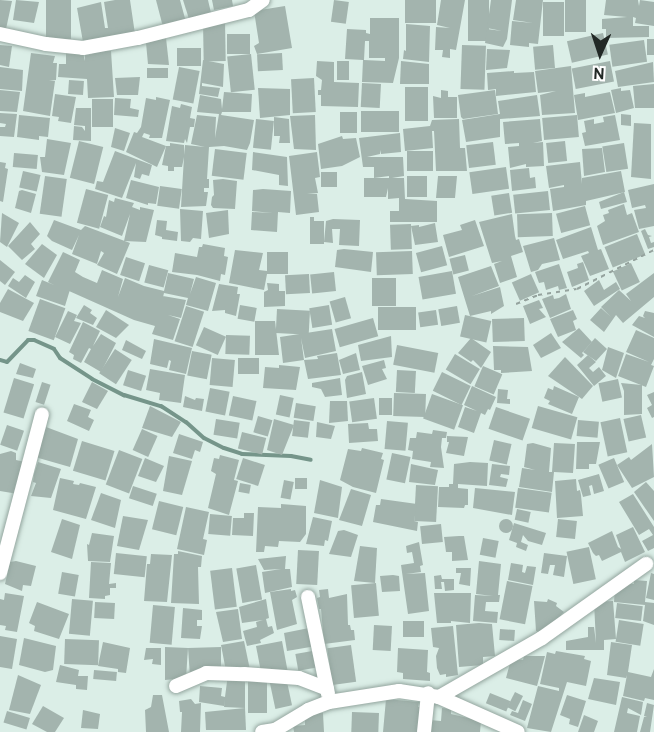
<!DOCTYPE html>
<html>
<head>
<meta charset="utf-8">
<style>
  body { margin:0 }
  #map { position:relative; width:654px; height:732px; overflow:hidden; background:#dbeee7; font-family:Overpass,sans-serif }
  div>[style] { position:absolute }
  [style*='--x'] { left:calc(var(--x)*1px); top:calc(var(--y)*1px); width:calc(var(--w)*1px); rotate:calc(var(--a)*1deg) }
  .stream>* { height:4px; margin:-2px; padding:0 2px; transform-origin:2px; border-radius:2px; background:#75958a }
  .building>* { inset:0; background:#a3b4ae; transform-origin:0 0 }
  .round { border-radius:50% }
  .path>* { height:2px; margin-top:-1px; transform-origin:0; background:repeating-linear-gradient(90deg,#95a39e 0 4.5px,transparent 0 9px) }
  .roads { filter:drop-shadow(0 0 2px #93a59e) drop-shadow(0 0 2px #93a59e) }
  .minor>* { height:14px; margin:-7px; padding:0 7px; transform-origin:7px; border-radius:7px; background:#fff }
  span { translate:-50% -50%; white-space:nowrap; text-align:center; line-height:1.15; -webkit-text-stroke:6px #fff; paint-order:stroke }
  .north { position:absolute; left:570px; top:24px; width:60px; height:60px; -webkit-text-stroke:4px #fff; paint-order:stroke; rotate:183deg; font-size:16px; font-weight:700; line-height:24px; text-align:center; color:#222926 }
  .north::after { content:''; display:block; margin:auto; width:21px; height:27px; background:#222926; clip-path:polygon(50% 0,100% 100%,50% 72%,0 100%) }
</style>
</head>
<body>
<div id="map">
  <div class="stream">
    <div style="--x:0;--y:360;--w:7;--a:16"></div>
    <div style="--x:7;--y:362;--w:30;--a:-46"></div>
    <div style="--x:28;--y:340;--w:6;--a:0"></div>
    <div style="--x:34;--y:340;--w:22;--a:24"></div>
    <div style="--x:54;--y:349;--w:11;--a:56"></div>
    <div style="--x:60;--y:358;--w:38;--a:33"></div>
    <div style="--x:92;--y:379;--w:36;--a:27"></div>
    <div style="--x:124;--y:395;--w:39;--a:17"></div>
    <div style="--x:161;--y:406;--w:30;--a:33"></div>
    <div style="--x:186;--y:422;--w:24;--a:42"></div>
    <div style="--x:204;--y:438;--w:22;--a:27"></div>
    <div style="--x:224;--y:448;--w:19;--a:18"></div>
    <div style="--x:242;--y:454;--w:49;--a:2.3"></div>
    <div style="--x:291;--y:456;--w:20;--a:11"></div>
  </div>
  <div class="building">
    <div style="clip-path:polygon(0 0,12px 1px,6px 29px,0 27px)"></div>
    <div style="clip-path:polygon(16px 0,39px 2px,34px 23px,13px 20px)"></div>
    <div style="left:46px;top:0;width:25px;height:39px"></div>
    <div style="clip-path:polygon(115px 0,130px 0,135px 34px,83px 42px,77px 8px,101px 2px,105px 28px,108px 28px,104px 2px)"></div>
    <div style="clip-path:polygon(156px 0,180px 0,186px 22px,163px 27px)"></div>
    <div style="clip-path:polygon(183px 0,208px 0,211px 13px,189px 19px)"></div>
    <div style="clip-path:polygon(212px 0,232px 0,233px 6px,214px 10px)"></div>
    <div style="left:334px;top:0;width:15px;height:22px;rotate:8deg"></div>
    <div style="left:405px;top:0;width:31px;height:23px"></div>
    <div style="clip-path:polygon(441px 0,465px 0,456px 50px,450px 49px,450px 58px,442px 57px,443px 50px,435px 50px,436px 27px,450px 28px,437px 25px)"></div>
    <div style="left:468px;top:0;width:21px;height:41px"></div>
    <div style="clip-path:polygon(491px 0,512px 0,507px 39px,503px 47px,485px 43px,487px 29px,502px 31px,487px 28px)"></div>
    <div style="clip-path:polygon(516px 0,543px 0,538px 44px,529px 43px,529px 47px,510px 45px,512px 21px,533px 23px,513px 20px)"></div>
    <div style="left:565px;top:0;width:21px;height:32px"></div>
    <div style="clip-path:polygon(606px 0,638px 0,639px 6px,640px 0,654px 2px,654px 26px,635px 23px,636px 18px,633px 17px,633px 26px,649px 26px,649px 37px,606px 38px,606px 29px,602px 29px,602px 19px,627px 17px,604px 15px)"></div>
    <div style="left:543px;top:2px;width:21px;height:34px"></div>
    <div style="clip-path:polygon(285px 6px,292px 48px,257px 54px,254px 46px,259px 43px,254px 11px)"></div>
    <div style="clip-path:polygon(evenodd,370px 18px,399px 18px,399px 58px,393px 83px,362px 82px,363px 60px,345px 59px,347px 29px,366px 30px,366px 33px,370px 34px,370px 18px,365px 41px,369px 41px,369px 58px,385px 58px,385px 61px,364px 60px,365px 41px)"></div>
    <div style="left:225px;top:21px;width:40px;height:22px;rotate:89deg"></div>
    <div style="clip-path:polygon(406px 24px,430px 26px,429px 62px,403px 59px,404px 50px,406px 51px)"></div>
    <div style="left:603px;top:33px;width:22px;height:37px;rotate:77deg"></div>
    <div style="left:227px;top:34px;width:23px;height:20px"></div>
    <div style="clip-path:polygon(166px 38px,169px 65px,148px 64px,146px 43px)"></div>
    <div style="left:647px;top:39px;width:7px;height:16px"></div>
    <div style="left:644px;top:40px;width:22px;height:35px;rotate:82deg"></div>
    <div style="clip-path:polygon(0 45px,12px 46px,9px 67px,0 65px)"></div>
    <div style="left:462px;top:45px;width:24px;height:44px;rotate:2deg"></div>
    <div style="left:553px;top:45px;width:23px;height:20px;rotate:85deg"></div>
    <div style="left:177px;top:48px;width:24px;height:18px"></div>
    <div style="clip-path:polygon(487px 49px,510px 50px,507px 68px,486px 70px)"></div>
    <div style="clip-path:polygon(91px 51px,111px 51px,114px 97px,88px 98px,87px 79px,58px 77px,59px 64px,66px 64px,66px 53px,83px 53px,85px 61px,85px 55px,92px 54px)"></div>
    <div style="clip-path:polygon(31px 53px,55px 56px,53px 63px,57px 63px,56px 80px,49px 81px,55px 81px,50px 116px,23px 111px)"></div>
    <div style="left:282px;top:53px;width:17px;height:25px;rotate:87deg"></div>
    <div style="left:251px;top:54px;width:36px;height:24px;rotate:84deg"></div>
    <div style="clip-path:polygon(203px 60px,224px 64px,223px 87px,202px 83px,202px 86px,220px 88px,218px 97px,199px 94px)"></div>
    <div style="clip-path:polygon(317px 61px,334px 62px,334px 82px,359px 83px,358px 107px,321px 106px,321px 95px,318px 95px,318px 90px,321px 90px,322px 80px,316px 76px)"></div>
    <div style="left:337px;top:61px;width:12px;height:19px"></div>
    <div style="clip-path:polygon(401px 61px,429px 64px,429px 84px,400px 84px)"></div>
    <div style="left:610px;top:61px;width:21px;height:39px;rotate:79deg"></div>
    <div style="clip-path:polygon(653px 62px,654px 82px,618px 87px,615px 71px)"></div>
    <div style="clip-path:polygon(571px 66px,575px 113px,542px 115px,540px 95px,556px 91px,538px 93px,535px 71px)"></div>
    <div style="clip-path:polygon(0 67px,23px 70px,22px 91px,0 89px)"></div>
    <div style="left:179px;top:67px;width:21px;height:33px;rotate:11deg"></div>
    <div style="left:168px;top:68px;width:10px;height:21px;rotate:90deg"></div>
    <div style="clip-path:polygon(514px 71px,514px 73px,534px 72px,536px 92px,496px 96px,496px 89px,488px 90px,487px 73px)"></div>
    <div style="clip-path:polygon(140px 77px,138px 95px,117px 95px,115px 78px)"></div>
    <div style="left:314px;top:78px;width:34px;height:23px;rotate:87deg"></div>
    <div style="left:69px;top:80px;width:15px;height:14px;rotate:4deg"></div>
    <div style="left:362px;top:83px;width:19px;height:24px;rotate:3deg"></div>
    <div style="clip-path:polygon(654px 84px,654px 108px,635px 108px,633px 86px)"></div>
    <div style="left:428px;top:87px;width:34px;height:23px;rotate:90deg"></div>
    <div style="clip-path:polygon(258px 88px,290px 89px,290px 115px,260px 118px)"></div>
    <div style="clip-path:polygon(621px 88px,621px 91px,630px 90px,634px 108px,616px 113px,611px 90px)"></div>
    <div style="clip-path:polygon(0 90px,20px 92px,17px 112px,0 111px)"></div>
    <div style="clip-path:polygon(441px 90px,448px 91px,448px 97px,457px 97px,457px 118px,434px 118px,433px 96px,441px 98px)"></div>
    <div style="clip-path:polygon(495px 90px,498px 114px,463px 119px,461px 117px,458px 95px)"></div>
    <div style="clip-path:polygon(224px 92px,252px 94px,251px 112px,222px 112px,221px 115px,254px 120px,250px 143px,247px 150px,224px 146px,209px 147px,207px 179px,209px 179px,209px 188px,204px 188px,204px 192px,208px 192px,206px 206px,181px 207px,184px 157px,182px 167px,174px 167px,174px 171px,168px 171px,168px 166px,162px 165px,166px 146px,170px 146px,170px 143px,184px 145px,185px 155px,185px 145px,205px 147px,191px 144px,197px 115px,216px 117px,215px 138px,219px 114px,197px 112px,200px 95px,221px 99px,222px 109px)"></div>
    <div style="clip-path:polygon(610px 92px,615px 113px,578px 120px,574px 95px,585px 93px,585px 97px)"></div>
    <div style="clip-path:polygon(55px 94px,76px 97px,71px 123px,58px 121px,59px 117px,52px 116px)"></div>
    <div style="clip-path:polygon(537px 95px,540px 116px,500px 119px,500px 137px,466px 142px,462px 120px,500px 114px,498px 101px)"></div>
    <div style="clip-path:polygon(156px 97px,170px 100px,162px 138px,149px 138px,150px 135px,144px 133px,142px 137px,166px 146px,157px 167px,126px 152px,134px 132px,137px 133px,141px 127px,146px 98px,156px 100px)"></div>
    <div style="clip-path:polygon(115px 98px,131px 99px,130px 108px,139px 110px,138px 117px,114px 115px)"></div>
    <div style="left:92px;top:99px;width:21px;height:28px"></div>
    <div style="clip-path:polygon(181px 104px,192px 107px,190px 118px,195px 119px,194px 127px,190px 127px,187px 143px,185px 139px,184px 143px,166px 141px,172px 106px,180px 108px)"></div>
    <div style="clip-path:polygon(76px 108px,91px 108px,91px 141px,73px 140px,74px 126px,82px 127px,85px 131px,85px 126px,74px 125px)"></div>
    <div style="left:399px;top:111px;width:21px;height:38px;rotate:90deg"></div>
    <div style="left:340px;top:112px;width:17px;height:21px"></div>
    <div style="clip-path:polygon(0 113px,17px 114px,14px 137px,0 136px,0 127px,5px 127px,6px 124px,0 123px)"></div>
    <div style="clip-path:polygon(621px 114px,631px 115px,631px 126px,621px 125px)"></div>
    <div style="clip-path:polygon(19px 115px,50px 118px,48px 137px,39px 136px,39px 140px,17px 137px)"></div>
    <div style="clip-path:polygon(315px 115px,316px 150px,294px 149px,290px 116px)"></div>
    <div style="left:577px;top:115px;width:22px;height:35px;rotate:85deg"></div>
    <div style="clip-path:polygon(615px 115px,620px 140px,585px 146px,582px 133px,586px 132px,584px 121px,594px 119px,594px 124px,604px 122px,603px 117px)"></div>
    <div style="clip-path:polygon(274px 117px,289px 119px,290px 143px,279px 143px,280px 136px,274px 136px)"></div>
    <div style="left:256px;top:119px;width:18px;height:29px;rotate:6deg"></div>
    <div style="clip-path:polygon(459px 119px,460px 148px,465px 148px,467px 171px,436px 171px,434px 131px,432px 131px,433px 148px,405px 151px,403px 129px,430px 126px,432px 120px)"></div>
    <div style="clip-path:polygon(540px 119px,542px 141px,533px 143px,543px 142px,544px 166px,526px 167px,526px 164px,510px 168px,508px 147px,519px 146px,519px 143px,505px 144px,503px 122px)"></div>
    <div style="clip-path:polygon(634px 123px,651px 124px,651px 179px,631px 177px)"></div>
    <div style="clip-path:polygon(115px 128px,130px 133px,124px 151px,111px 147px)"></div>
    <div style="clip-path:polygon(400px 133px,401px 152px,381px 154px,380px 150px,380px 154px,367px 157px,403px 157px,404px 176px,392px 178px,404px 178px,405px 199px,437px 201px,437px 222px,390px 222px,390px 211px,399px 211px,399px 198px,388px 199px,388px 188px,386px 197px,364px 197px,364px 178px,389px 178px,389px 176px,374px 178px,374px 167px,363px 167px,359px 138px)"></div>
    <div style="clip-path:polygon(342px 136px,343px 139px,356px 138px,360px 157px,342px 166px,321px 169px,318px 144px)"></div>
    <div style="clip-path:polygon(47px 139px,71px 143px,64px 175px,42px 172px,40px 157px,45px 157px)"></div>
    <div style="left:79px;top:141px;width:25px;height:38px;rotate:14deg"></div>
    <div style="left:565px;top:141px;width:20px;height:19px;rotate:84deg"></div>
    <div style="left:493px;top:142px;width:23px;height:27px;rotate:83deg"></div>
    <div style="left:624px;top:143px;width:26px;height:22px;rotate:81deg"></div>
    <div style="clip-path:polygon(602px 148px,605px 172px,584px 176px,582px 149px)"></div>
    <div style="left:215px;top:149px;width:32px;height:27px;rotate:7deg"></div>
    <div style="clip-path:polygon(115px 151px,152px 165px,149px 176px,142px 174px,140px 179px,134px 177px,136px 163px,122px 198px,95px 189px,97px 181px,103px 182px)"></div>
    <div style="left:433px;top:151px;width:20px;height:26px;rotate:90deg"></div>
    <div style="clip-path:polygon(253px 152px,287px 157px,288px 186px,279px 185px,279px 175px,252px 170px)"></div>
    <div style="clip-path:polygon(317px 152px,320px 177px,315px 178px,318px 193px,307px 194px,317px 194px,319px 212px,296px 215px,289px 156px)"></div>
    <div style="left:14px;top:153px;width:24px;height:14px;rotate:5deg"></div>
    <div style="clip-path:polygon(0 162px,6px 163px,5px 168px,8px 169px,3px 202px,0 201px)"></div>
    <div style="clip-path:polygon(580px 162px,582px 184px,582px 178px,621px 171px,625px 192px,586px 201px,586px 205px,553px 211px,550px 189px,564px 187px,564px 185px,549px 188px,546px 166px)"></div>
    <div style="left:506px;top:167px;width:22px;height:37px;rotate:82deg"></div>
    <div style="clip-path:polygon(529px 168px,530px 178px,535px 177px,536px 188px,512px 191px,510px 170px)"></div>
    <div style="left:23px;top:171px;width:18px;height:17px;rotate:13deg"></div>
    <div style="left:321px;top:172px;width:16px;height:15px"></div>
    <div style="left:45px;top:176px;width:22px;height:38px;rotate:8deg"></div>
    <div style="left:407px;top:176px;width:20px;height:21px"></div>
    <div style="clip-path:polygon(438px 176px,457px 176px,455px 198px,436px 198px)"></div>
    <div style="clip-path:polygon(223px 179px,237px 181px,235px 209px,213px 208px,211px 205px,212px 197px,214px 195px,213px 180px)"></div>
    <div style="clip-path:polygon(131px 180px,159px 187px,156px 204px,148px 203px,148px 205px,126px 198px)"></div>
    <div style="clip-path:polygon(654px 184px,654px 226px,639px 229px,634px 210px,646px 208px,645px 205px,632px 208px,628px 190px)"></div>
    <div style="left:160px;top:186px;width:22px;height:20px;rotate:8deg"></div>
    <div style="left:86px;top:189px;width:23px;height:35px;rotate:15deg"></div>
    <div style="clip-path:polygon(263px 189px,291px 191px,290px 213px,278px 212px,277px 232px,251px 230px,252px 212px,273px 213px,252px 211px,253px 190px)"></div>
    <div style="clip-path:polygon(22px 190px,36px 194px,31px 213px,15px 208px,19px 191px)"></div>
    <div style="left:548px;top:191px;width:19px;height:35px;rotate:84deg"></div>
    <div style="clip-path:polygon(624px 192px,627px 202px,601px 209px,599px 202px)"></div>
    <div style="left:509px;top:193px;width:20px;height:18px;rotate:81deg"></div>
    <div style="clip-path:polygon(115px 198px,134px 203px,132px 207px,140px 210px,140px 207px,154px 210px,146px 242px,124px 241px,130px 214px,122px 236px,100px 227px,104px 216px,106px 217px,109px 200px,114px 202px)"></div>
    <div style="clip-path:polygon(624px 204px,627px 215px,632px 213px,639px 232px,603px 245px,597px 226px,605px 221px,603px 215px,609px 213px,608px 210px)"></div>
    <div style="left:585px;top:206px;width:20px;height:30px;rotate:75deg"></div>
    <div style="clip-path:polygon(180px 209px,203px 211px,201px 239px,193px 238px,190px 242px,181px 241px)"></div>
    <div style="clip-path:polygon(228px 210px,229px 234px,209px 238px,206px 213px)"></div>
    <div style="clip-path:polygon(2px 213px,19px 223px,7px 247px,0 242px)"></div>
    <div style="left:552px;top:213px;width:23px;height:35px;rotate:88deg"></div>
    <div style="clip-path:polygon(512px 214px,515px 236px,516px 240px,519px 239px,523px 252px,511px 256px,517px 277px,500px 283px,494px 264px,502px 261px,492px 263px,479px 222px)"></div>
    <div style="clip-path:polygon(310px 217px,314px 217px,314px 221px,324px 221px,324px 244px,310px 244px)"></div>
    <div style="clip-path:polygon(333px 219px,360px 220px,359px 246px,339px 245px,340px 229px,332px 229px,333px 243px,324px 242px,326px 221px)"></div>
    <div style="clip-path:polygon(54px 220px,81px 230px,85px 226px,130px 243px,117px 274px,97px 265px,104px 253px,101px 251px,97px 264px,72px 254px,79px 235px,72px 250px,52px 241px,47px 236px)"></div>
    <div style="clip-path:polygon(157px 220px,167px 221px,166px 230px,178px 232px,177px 241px,162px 239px,162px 237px,155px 235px)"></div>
    <div style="clip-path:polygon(475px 220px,484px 246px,449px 257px,443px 235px,462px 230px,460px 225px)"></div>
    <div style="clip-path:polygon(30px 222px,40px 234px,31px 244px,35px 249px,22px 260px,8px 246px)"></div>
    <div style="clip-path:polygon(435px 223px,438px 242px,415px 245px,411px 226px,419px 225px,419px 227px)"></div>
    <div style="left:411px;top:224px;width:25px;height:21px;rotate:88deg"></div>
    <div style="clip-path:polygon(591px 227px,598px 250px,601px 249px,609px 269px,590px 276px,581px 256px,589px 253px,588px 251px,563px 259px,556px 240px)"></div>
    <div style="clip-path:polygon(645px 229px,648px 235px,652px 236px,649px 237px,651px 243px,654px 242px,654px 247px,648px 249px,641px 231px)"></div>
    <div style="left:637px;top:234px;width:22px;height:35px;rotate:68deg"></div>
    <div style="clip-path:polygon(554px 238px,560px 260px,542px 264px,538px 270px,531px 272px,523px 246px)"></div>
    <div style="clip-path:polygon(42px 244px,57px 255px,44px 278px,25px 264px)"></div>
    <div style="clip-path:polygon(203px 244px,225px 248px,224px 256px,228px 257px,225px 275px,221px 274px,220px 281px,197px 275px,172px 272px,175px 253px,197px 257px,199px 247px,202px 247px)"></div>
    <div style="left:442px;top:246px;width:20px;height:27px;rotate:75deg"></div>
    <div style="clip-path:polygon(344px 249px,373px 252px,371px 272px,335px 267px,337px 250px)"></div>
    <div style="clip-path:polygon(235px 250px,263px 253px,259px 270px,267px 271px,267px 252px,288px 252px,288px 274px,267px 274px,264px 290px,229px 283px)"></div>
    <div style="left:412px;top:251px;width:23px;height:36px;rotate:88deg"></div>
    <div style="clip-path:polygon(63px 252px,80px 260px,75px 272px,83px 277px,97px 283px,102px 270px,123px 279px,118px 297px,125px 278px,144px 286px,164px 291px,168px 273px,194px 279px,190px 294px,196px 277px,216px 283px,208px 311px,186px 305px,188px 298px,164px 293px,160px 310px,163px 296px,186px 300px,181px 318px,168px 315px,180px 319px,173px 340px,152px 334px,155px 326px,134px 320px,69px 291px,72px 283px,65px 306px,36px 296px,42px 280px,54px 285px,48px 282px)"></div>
    <div style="left:465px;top:255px;width:16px;height:16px;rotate:76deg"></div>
    <div style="left:126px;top:257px;width:20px;height:19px;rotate:18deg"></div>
    <div style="clip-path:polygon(0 260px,15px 272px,5px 285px,0 281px)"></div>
    <div style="clip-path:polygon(583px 262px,589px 280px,572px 287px,567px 272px,578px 268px,577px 264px)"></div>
    <div style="left:631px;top:263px;width:21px;height:20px;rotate:65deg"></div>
    <div style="clip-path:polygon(559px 264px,567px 288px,559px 290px,558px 286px,546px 290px,544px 282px,539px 283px,535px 272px)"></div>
    <div style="left:149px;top:265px;width:20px;height:18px;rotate:15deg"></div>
    <div style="clip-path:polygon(491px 266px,499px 286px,472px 296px,500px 287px,504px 306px,491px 314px,491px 311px,470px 316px,458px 277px)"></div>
    <div style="left:452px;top:271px;width:23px;height:34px;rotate:80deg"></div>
    <div style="left:334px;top:272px;width:19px;height:24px;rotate:84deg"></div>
    <div style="clip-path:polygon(654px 273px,654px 297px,623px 323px,616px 315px,604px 332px,590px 320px,601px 308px,611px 317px,601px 307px,619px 290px,631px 301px,626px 294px)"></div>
    <div style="left:309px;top:274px;width:19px;height:24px;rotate:87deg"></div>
    <div style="left:531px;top:274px;width:20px;height:21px;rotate:66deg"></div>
    <div style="clip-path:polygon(25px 275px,35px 282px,26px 298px,8px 286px,13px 278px,19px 282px)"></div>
    <div style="left:372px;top:278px;width:24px;height:28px"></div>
    <div style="clip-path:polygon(599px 280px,604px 290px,616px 282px,620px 289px,594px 306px,584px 291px)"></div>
    <div style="clip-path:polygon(267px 283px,279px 284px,279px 291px,285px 291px,285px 306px,264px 307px,264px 292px,268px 290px)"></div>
    <div style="clip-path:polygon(219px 284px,238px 287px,237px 294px,240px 294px,236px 316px,225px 313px,225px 310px,212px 311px)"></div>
    <div style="clip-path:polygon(8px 289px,34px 303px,23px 321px,0 312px,0 303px)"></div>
    <div style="clip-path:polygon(566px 294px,571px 309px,550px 318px,542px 299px,553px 295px,554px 299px,559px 298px)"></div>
    <div style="left:345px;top:297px;width:22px;height:16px;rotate:74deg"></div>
    <div style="left:40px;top:299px;width:27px;height:34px;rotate:20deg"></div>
    <div style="clip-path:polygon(539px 300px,543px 308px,539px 309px,546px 317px,530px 324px,523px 306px)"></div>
    <div style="clip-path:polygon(84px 305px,92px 310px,90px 313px,97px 318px,93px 325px,76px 318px)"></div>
    <div style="left:240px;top:305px;width:17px;height:14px;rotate:10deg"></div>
    <div style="left:329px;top:305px;width:20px;height:20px;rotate:81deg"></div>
    <div style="left:186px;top:306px;width:19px;height:37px;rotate:18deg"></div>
    <div style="left:457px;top:306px;width:17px;height:19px;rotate:80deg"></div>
    <div style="left:416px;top:307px;width:23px;height:38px;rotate:90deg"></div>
    <div style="left:277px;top:309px;width:33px;height:24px;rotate:3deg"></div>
    <div style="clip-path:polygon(106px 310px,129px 325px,116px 338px,96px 327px)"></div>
    <div style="left:436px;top:310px;width:15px;height:18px;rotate:82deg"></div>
    <div style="clip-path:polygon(573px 310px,577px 319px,573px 321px,576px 330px,558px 337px,550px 319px)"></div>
    <div style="clip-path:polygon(68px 311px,77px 315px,74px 321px,81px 323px,70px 344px,55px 337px)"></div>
    <div style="clip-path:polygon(645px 311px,654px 313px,654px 337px,632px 325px,639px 316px,645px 318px,643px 316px)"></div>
    <div style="left:465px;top:315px;width:27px;height:22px;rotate:13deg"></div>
    <div style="left:373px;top:318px;width:19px;height:40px;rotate:74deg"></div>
    <div style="left:524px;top:318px;width:23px;height:32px;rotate:88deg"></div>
    <div style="clip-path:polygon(255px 321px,275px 321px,279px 355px,255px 355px)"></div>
    <div style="clip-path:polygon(83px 322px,100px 331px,93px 346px,101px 334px,116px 343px,101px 372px,84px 362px,91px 349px,89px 348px,81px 363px,73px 359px,74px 355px,69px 352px)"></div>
    <div style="left:204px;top:327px;width:24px;height:20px;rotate:24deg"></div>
    <div style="clip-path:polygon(579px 328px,592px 342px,582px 353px,584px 355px,581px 358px,562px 342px)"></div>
    <div style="clip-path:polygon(332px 329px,336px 351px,305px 358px,301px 338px,304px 360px,283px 363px,280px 337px)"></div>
    <div style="clip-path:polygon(636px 330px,654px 338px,654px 359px,651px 365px,654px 366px,646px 387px,618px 376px,626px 354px,649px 362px,626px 352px)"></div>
    <div style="clip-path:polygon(551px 333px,561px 348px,541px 358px,533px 345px)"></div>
    <div style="left:226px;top:335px;width:24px;height:19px;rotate:2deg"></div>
    <div style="clip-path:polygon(391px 336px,392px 357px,361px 361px,358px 345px)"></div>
    <div style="clip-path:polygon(471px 338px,491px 352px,481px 368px,473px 360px,471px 362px,458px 353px)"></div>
    <div style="clip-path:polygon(595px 338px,607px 349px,596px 361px,583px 352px)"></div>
    <div style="clip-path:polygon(154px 339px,192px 348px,186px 374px,169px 370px,171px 361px,169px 360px,167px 368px,150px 364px)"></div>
    <div style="clip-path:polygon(126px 340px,146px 351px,142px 359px,122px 350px)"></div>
    <div style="left:397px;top:345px;width:42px;height:20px;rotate:11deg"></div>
    <div style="clip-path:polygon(493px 346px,528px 347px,532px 371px,501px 373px,501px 370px,494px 370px)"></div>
    <div style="clip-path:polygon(608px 347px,624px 353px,616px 378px,602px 370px)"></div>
    <div style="left:115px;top:349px;width:20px;height:29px;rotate:33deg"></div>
    <div style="left:192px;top:351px;width:20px;height:25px;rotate:11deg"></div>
    <div style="clip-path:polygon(337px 353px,341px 375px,308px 379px,304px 360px,318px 359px,317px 356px)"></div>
    <div style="clip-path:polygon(356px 353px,360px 370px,343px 374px,339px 360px)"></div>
    <div style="left:455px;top:354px;width:29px;height:18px;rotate:31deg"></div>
    <div style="clip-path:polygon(588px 355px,596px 362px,589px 368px,593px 372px,599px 367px,606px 376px,594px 386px,577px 365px)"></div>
    <div style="clip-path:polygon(565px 357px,593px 386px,582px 399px,548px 376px)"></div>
    <div style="left:212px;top:358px;width:23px;height:27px;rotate:5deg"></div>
    <div style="left:238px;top:358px;width:21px;height:16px"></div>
    <div style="clip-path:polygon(384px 360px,386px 368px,382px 369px,387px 379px,368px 385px,362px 366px)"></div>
    <div style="clip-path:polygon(20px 363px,36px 369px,33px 378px,16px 374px)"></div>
    <div style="clip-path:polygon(279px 365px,300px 367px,296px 390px,263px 388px,265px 367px,279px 368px)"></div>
    <div style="left:483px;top:366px;width:21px;height:22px;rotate:23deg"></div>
    <div style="clip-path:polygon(150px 369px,185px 375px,181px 403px,159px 400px,160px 393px,146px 390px)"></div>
    <div style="left:128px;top:370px;width:19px;height:16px;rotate:18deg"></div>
    <div style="left:397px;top:370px;width:19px;height:22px;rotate:3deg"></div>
    <div style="clip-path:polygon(362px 372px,366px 394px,347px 398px,345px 380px,347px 376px)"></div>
    <div style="left:442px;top:372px;width:32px;height:21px;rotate:26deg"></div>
    <div style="left:14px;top:378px;width:21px;height:36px;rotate:17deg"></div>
    <div style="clip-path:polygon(340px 378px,342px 395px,325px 397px,321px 389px,312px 387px,312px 383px)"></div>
    <div style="left:618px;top:379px;width:19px;height:20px;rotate:78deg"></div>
    <div style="left:42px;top:382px;width:9px;height:21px;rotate:18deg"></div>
    <div style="clip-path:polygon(92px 382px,108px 391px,97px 409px,82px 402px)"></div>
    <div style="clip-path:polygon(621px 383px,642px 385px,642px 414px,624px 415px,624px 391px)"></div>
    <div style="clip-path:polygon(472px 386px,496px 397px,490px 410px,488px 409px,485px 415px,481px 413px,474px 433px,458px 427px,465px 407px,477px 411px,464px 405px)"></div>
    <div style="clip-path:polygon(554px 386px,579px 397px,572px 414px,548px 404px,550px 401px,544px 398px,548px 388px,553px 390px)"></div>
    <div style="left:210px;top:388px;width:20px;height:24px;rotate:11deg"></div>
    <div style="clip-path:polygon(498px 389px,508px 390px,507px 399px,510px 399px,510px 404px,497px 403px)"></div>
    <div style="clip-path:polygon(654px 392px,654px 417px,652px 418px,647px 408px,652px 405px,647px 395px)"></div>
    <div style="left:394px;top:393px;width:32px;height:23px;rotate:2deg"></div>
    <div style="left:432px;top:394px;width:33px;height:26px;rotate:20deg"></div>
    <div style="left:280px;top:395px;width:14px;height:20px;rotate:12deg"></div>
    <div style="clip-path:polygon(185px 396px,195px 400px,196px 398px,204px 399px,202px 411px,183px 407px)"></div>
    <div style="left:233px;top:396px;width:24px;height:20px;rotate:12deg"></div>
    <div style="left:374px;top:398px;width:21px;height:25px;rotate:82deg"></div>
    <div style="left:379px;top:398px;width:13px;height:17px"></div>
    <div style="clip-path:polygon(330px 401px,347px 401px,348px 421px,329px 423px)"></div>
    <div style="left:296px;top:403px;width:20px;height:15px;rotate:9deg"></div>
    <div style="clip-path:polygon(74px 404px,91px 410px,88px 417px,94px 420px,89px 431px,67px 421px)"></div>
    <div style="clip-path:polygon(150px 406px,181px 422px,172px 437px,142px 428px)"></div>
    <div style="left:538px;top:406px;width:41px;height:23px;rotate:16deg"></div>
    <div style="left:496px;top:407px;width:36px;height:23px;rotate:19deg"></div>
    <div style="left:641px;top:415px;width:23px;height:18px;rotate:77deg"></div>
    <div style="left:258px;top:416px;width:15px;height:17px;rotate:16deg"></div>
    <div style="left:620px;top:418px;width:35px;height:20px;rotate:78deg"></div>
    <div style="left:216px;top:419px;width:24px;height:16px;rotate:9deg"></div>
    <div style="clip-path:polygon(274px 419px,294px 425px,282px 455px,267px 450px)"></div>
    <div style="left:294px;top:420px;width:16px;height:16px;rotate:7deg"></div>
    <div style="left:578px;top:420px;width:21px;height:16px;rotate:5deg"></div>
    <div style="left:387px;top:421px;width:21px;height:28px;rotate:5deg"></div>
    <div style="clip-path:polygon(317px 422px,335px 426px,331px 439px,316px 437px)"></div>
    <div style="clip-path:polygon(368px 423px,369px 429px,377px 429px,378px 441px,349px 443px,348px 424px)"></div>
    <div style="left:7px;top:425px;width:18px;height:21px;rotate:19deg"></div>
    <div style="clip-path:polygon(46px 427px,78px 439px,70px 467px,35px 457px)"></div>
    <div style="left:142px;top:429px;width:17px;height:23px;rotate:24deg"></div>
    <div style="clip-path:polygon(433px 430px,447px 432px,446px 438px,442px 438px,441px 447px,444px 468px,430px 467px,431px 462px,412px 459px,413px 451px,408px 450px,410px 438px,416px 438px,417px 432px,432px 434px)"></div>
    <div style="left:242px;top:432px;width:25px;height:17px;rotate:14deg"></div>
    <div style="clip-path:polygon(179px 434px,203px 442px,200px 452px,195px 450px,192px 459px,173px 453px)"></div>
    <div style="clip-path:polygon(447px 436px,468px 437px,464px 456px,446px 453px,449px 442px,447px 442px)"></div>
    <div style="left:494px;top:440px;width:18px;height:21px;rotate:13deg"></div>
    <div style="left:82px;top:441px;width:34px;height:31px;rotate:17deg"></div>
    <div style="clip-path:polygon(577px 442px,600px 442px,596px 464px,589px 464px,589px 469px,576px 469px)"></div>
    <div style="clip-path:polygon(533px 443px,551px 448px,549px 472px,552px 472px,554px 443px,575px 444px,573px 473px,554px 472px,552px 492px,519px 487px,522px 468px,535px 470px,524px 467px,527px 444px)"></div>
    <div style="clip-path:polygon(652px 444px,654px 477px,632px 488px,617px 465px,629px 457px,631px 460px)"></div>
    <div style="clip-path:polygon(362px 448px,383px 453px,381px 459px,384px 460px,376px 493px,353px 487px,340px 480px,348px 449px,361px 451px)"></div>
    <div style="left:119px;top:450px;width:25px;height:37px;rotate:21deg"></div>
    <div style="clip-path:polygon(11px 451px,16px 453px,16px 460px,25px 462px,18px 494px,0 491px,0 454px)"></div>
    <div style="left:392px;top:453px;width:19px;height:27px;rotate:12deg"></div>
    <div style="clip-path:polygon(220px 455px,239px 460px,234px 480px,238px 481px,229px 515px,208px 508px,216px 474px,211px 471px,214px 458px,219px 459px)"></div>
    <div style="clip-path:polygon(169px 456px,192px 461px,182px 495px,163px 491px)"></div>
    <div style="clip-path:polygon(145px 458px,164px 466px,156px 482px,138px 476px)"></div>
    <div style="left:243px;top:458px;width:23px;height:22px;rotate:18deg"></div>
    <div style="left:614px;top:458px;width:26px;height:17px;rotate:67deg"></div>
    <div style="clip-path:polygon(38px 462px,61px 469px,51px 498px,31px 496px,36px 483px,33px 482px,34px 474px)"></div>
    <div style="clip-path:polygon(470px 462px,488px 463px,487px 486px,458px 484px,458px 488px,468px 489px,468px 505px,465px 505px,464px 508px,438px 507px,439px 487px,449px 487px,449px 484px,453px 484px,454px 464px)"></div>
    <div style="clip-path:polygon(411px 464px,438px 470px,435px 485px,409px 482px)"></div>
    <div style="clip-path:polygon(492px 464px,510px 466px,509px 475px,501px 474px,500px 477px,508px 479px,506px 487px,489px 485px)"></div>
    <div style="clip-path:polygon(599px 474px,604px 491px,594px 494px,592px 485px,589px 486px,591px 495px,583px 497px,578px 480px)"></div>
    <div style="clip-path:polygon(60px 478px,74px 481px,73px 484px,79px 485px,80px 483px,96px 487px,86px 519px,53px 510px)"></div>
    <div style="left:295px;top:478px;width:12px;height:11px"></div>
    <div style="clip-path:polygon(576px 479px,577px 491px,580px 490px,581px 495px,583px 516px,557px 518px,555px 481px)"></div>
    <div style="left:284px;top:480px;width:10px;height:18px;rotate:11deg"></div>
    <div style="clip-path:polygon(320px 480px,342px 487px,338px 518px,314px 513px)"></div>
    <div style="clip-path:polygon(646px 482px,654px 491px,654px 521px,634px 492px)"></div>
    <div style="left:240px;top:483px;width:11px;height:9px;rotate:10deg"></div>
    <div style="left:416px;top:485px;width:22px;height:36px;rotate:3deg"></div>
    <div style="left:133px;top:486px;width:25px;height:13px;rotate:18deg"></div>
    <div style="clip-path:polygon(475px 488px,515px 492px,512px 515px,473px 508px)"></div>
    <div style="left:518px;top:488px;width:34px;height:20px;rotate:8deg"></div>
    <div style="clip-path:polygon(351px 489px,371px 495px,362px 526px,339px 520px)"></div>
    <div style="clip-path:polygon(101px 493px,121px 500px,115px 528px,91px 520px)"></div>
    <div style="clip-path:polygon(633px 494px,654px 527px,654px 548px,648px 551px,642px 541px,653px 535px,649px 529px,639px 535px,619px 502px)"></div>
    <div style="clip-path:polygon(381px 499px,417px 504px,414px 521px,418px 522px,417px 531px,373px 522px,376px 505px,380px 505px)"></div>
    <div style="left:159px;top:501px;width:25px;height:29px;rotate:14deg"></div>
    <div style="clip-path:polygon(281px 504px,306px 506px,306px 534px,300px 542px,279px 541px,278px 547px,265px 546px,264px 552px,256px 552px,258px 507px,281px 508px)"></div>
    <div style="clip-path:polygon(186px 507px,209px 512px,203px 539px,207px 540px,204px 555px,177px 549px)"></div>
    <div style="left:517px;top:509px;width:14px;height:11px;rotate:12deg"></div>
    <div style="clip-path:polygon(244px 513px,254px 513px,253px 536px,232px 535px,233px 518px,244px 518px)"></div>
    <div style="left:210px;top:514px;width:22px;height:20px;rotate:5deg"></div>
    <div style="clip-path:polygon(123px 516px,148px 520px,139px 550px,117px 546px)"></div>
    <div style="clip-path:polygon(313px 517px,332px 521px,328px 541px,325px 540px,324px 546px,306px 544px)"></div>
    <div style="clip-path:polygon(62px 519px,80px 525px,72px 559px,51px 552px)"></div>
    <div style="left:558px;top:519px;width:19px;height:18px;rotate:6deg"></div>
    <div class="round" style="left:499px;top:519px;width:14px;height:14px"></div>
    <div style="clip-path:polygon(514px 523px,546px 533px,542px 545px,528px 541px,523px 535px,521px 542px,528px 545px,526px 551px,516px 547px,517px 543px,509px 540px)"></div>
    <div style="left:441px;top:524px;width:18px;height:21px;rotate:84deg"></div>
    <div style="clip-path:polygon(633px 527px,645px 552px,625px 562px,621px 552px,602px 561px,599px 555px,596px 556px,593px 553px,588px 543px,612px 531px,618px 547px,621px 549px,616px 535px)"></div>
    <div style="clip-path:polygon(344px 530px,358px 535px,351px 557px,329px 554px,338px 531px)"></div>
    <div style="clip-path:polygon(92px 533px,114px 536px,110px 562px,88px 561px,87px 544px,89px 545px)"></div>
    <div style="clip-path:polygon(459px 536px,464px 536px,468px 560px,452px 561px,452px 552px,446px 552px,444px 537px)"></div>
    <div style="left:483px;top:538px;width:16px;height:17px;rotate:11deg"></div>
    <div style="clip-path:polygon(419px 542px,423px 565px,420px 566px,421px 572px,406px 574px,425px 573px,429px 611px,408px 614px,401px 565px,414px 563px,412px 552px,407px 553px,406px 546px)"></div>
    <div style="clip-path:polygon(360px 546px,377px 548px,375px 583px,354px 581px)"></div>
    <div style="left:589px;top:547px;width:33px;height:23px;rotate:78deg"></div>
    <div style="left:298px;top:550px;width:21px;height:34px;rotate:3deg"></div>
    <div style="clip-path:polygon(178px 551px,202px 556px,201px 567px,198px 567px,199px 604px,171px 603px,174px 554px,178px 554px)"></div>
    <div style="left:116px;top:553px;width:31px;height:21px;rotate:6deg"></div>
    <div style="clip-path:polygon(544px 553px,567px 556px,564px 577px,553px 575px,555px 565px,550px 565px,548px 574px,541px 573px)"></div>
    <div style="clip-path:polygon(151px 554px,172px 555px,167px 602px,144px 601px,147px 564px,150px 564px)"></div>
    <div style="clip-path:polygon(286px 556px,285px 569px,290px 569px,292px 587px,265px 593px,262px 572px,281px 569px,264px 570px,258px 559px)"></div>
    <div style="clip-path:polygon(16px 561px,36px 566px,31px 586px,23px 585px,22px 591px,5px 584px,10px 562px)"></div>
    <div style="clip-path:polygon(479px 561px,501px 564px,498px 595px,500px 595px,499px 602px,486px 602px,485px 611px,498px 612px,497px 623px,473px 621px,475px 595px,493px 596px,476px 594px)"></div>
    <div style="clip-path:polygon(91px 562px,111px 563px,109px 584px,116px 583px,116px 588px,110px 588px,110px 595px,105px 596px,105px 599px,89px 598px)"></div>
    <div style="clip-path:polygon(511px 563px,523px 565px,522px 572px,525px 573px,527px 566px,536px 567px,533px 585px,508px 580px)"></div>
    <div style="left:256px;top:565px;width:35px;height:20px;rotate:80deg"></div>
    <div style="left:232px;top:568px;width:39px;height:22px;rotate:83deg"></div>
    <div style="clip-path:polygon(456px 568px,471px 568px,470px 586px,459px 584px,461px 573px,456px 573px)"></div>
    <div style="left:62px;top:572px;width:17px;height:22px;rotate:10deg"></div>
    <div style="clip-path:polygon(651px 573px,654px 574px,654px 600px,646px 598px)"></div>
    <div style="clip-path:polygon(393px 575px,399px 576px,400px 591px,382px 592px,380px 576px)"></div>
    <div style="clip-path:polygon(441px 575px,442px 579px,454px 579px,454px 590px,445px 591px,444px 582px,441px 582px,442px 589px,435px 589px,434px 576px)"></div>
    <div style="clip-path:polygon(634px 580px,647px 581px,645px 602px,654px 603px,654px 625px,643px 621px,645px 605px,614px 602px,615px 587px,623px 583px,634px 584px)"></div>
    <div style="left:507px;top:581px;width:26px;height:39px;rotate:11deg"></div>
    <div style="left:376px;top:583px;width:33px;height:25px;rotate:85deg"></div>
    <div style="clip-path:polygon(291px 589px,291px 591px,295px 590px,297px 597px,292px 600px,297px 624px,277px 630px,270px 592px)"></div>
    <div style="clip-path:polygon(328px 589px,329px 598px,347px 594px,348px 625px,350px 625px,351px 630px,354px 630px,355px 640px,324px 644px,321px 609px,319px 609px,317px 598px,320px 597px,319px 590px)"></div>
    <div style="clip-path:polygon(5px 593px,24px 596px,17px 632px,5px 630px,6px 626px,0 625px,0 599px,4px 600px)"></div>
    <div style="clip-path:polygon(434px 593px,471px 593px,470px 623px,451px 621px,451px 623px,437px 623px)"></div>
    <div style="left:72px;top:599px;width:21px;height:35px;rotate:5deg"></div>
    <div style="clip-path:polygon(266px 599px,269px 618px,266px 619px,268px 627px,272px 626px,274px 633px,260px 640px,261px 643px,247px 646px,243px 631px,257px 627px,256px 622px,263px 620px,242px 623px,239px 607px)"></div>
    <div style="clip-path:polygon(548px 599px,557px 603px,556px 606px,564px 612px,543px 635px,536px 631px,534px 601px,547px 602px)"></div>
    <div style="clip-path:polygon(613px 601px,616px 639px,604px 640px,604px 650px,566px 650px,566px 641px,588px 637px,588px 627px,594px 627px,596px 643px,594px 602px)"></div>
    <div style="clip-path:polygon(37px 602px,69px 614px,59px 639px,34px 631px,35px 626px,29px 623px)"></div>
    <div style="left:95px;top:602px;width:20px;height:16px;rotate:3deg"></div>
    <div style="left:617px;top:603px;width:26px;height:15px;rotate:7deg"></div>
    <div style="left:153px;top:605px;width:22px;height:38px;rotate:5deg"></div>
    <div style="clip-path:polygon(183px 608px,202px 610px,202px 620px,197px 620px,197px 626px,202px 626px,200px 639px,181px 638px)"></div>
    <div style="clip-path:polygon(238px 609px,242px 639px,223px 642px,216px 612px)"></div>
    <div style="left:619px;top:620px;width:25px;height:22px;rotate:9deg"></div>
    <div style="left:403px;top:621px;width:21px;height:16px"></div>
    <div style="clip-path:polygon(479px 623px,492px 624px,495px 656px,483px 657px,483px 665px,459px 667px,456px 625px)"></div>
    <div style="left:374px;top:625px;width:18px;height:25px;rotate:3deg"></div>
    <div style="clip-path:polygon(453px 626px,458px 675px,446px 677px,446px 674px,440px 675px,437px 668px,436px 656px,439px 648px,433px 647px,431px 628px)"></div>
    <div style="clip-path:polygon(309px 628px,316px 646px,287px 651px,284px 633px)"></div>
    <div style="left:500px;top:629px;width:15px;height:11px;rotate:4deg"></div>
    <div style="clip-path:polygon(0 636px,17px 639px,12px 669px,0 667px)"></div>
    <div style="clip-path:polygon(24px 638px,56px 646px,53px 670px,45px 672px,19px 665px)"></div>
    <div style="left:65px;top:639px;width:34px;height:25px;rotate:2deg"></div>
    <div style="clip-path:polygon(244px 641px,250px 670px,226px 671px,221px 645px)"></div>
    <div style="clip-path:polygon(282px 641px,288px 673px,261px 672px,256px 646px)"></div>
    <div style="clip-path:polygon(103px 642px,130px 648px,126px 673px,118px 672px,118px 669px,98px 666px)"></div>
    <div style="clip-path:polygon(611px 642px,632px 645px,628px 672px,651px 677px,654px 669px,654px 700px,645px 698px,644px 701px,623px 696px,627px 675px,626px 678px,607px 675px)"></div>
    <div style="left:351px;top:645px;width:37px;height:24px;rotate:82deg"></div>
    <div style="clip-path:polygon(165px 647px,188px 648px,186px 678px,165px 680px)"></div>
    <div style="clip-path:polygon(221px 647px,221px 670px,190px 676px,188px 648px)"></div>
    <div style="clip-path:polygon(146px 648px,161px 648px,161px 665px,152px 664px,153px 659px,144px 660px)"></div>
    <div style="clip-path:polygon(398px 648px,428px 650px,427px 672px,430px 673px,430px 681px,403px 679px,403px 673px,397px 672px)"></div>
    <div style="left:318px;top:650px;width:17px;height:23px;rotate:80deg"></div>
    <div style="clip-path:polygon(556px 651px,585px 656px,584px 659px,591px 661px,586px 686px,567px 682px,551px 732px,527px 728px,538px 686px,559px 691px,559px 688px,540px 684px,547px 652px,555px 654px)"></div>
    <div style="clip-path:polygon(524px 656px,545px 656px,537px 686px,506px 678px,510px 663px,515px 659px,523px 660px)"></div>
    <div style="clip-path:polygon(60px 665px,79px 670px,78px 676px,88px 676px,87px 690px,76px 689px,76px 685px,56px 682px)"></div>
    <div style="left:94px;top:670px;width:23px;height:9px;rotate:5deg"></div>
    <div style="clip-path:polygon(228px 674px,245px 675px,245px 708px,224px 707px,225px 699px,224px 706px,199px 702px,200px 686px,222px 688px,221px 696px,225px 697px)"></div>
    <div style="clip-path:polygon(18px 675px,41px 685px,30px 714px,9px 710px)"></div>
    <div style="left:286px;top:677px;width:29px;height:17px;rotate:78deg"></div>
    <div style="left:248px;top:678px;width:19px;height:35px"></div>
    <div style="clip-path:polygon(594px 678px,620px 682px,616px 705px,588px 699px)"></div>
    <div style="left:515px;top:692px;width:9px;height:17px;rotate:27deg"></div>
    <div style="left:490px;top:693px;width:22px;height:11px;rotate:22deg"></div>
    <div style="clip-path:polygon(153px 695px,162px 695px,169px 732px,146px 732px,145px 710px,151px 707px)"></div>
    <div style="clip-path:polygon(567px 695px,586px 701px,578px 727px,569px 724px,570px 719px,560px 715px)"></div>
    <div style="clip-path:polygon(622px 697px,643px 702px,641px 715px,628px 708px,627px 713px,640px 716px,637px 732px,614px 732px)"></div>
    <div style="clip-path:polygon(191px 699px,195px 704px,201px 703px,200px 732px,181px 732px,182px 712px,180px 712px,179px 701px)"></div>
    <div style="clip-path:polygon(386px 699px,419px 702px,418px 707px,421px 707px,419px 732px,383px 732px)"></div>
    <div style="clip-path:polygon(523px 700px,532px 704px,525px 721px,510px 715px,512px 711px,518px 713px)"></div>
    <div style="clip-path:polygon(647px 703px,654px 705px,650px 732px,640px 732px,644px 717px,647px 717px,644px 716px)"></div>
    <div style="clip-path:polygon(43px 706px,64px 718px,55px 732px,47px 732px,32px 724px)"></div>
    <div style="clip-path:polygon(245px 708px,246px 730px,206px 730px,205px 712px)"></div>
    <div style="clip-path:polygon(442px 708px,451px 709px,451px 714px,481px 721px,480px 732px,428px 732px,430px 720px,441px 721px)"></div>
    <div style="clip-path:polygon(83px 710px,100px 714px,98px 729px,81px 728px)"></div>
    <div style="left:7px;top:711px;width:24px;height:12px;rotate:17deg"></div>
    <div style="left:352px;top:712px;width:27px;height:20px;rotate:2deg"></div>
    <div style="clip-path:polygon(309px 713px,323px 713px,324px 732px,294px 732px,293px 726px,305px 725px,305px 717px)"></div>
    <div style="clip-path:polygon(584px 715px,598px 721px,594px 732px,578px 732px)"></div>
  </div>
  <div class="path">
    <div style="--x:516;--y:304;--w:24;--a:-22"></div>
    <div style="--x:538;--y:295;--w:39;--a:-9"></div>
    <div style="--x:577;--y:289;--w:86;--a:-26.9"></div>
  </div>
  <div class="roads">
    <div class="minor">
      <div style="--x:0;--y:34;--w:47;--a:12.3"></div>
      <div style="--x:46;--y:44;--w:37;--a:6"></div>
      <div style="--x:83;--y:48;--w:56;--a:-10.3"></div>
      <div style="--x:138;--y:38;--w:114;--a:-14.2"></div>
      <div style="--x:249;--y:10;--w:17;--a:-36"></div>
      <div style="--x:0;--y:573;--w:164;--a:-75.2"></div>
      <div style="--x:308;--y:597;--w:99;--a:78.3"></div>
      <div style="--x:176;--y:686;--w:33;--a:-23"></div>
      <div style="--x:206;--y:673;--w:38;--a:2"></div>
      <div style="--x:244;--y:674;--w:55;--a:4.2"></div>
      <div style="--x:299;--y:678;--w:30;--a:21"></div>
      <div style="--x:439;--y:697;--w:119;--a:-29.8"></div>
      <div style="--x:542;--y:638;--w:128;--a:-35.4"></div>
      <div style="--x:262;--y:732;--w:13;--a:-9"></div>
      <div style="--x:275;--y:730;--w:39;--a:-31"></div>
      <div style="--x:308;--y:710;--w:22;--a:-21"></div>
      <div style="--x:329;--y:702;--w:71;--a:-8.9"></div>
      <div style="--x:399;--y:691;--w:40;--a:8.5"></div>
      <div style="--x:439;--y:697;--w:86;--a:23.9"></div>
      <div style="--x:424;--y:732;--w:39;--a:-84"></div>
    </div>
  </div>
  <div class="north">N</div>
</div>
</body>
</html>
